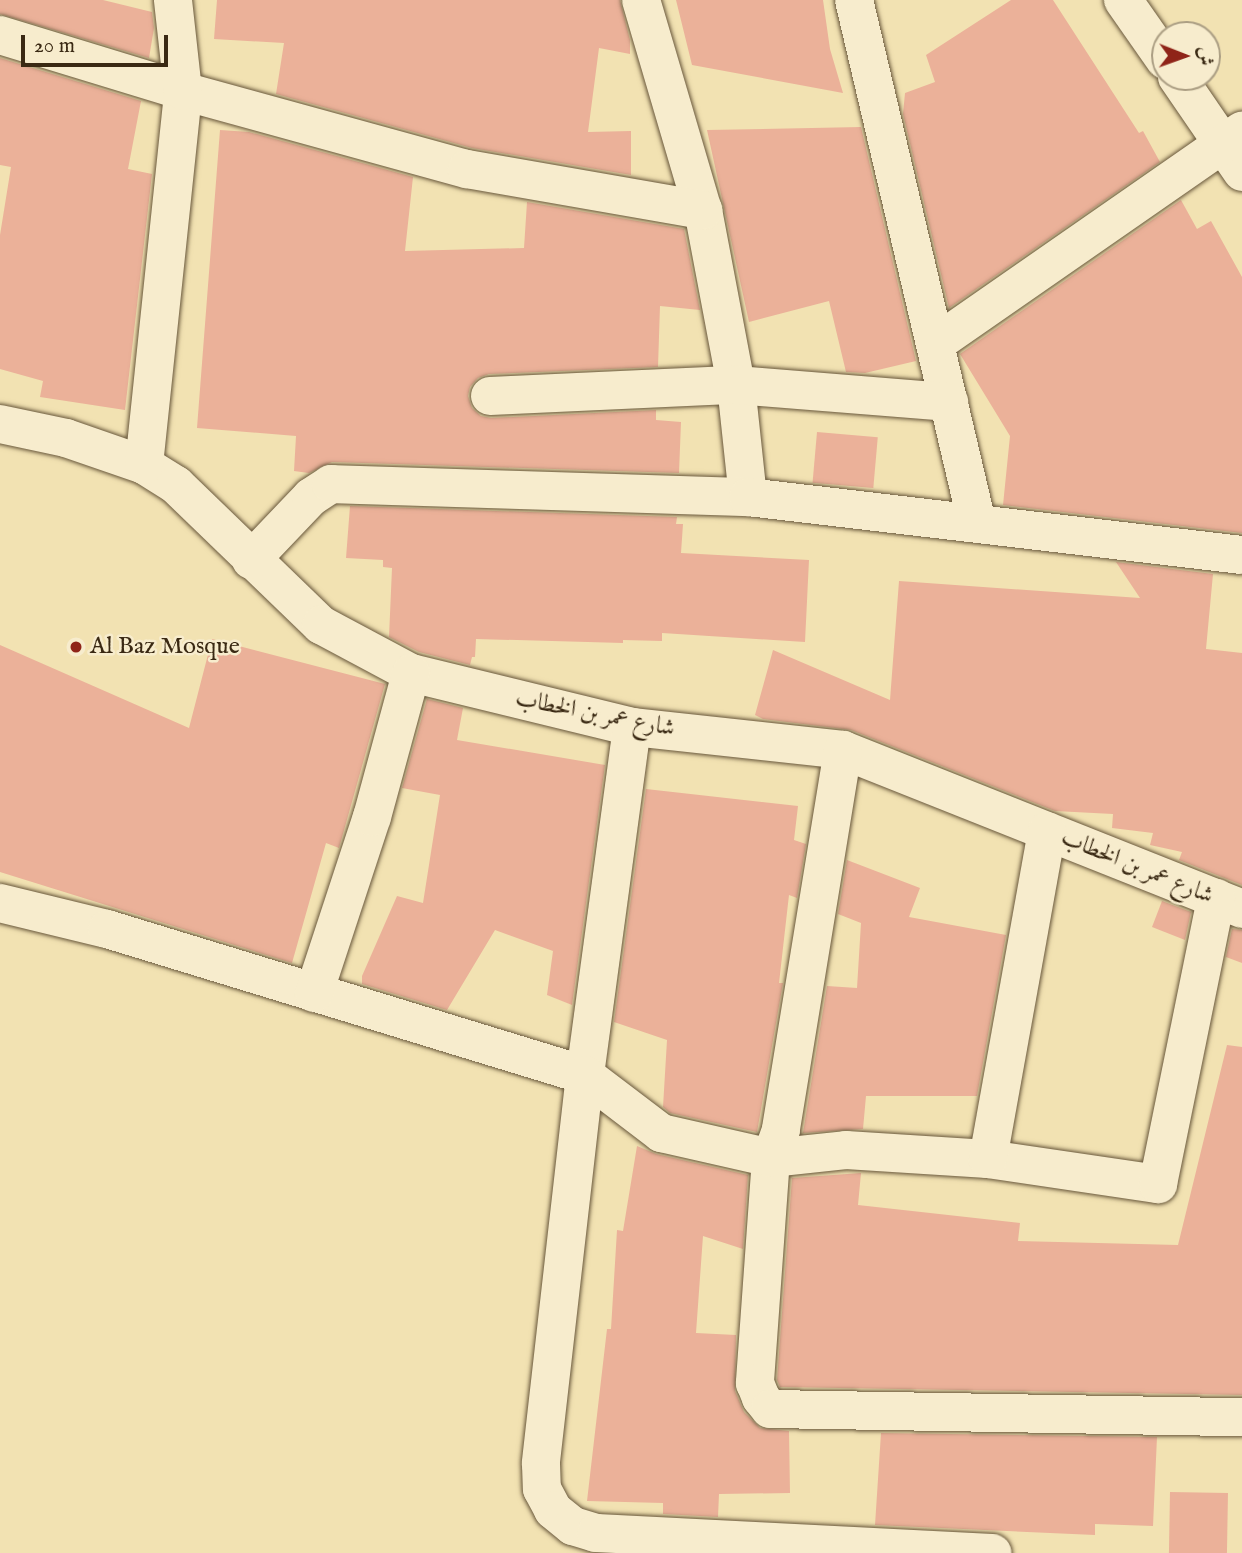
<!DOCTYPE html>
<html>
<head>
<meta charset="utf-8">
<style>
  body { margin:0 }
  #map { position:relative; width:1242px; height:1553px; overflow:hidden; background:#f2e2b2; font-family:"IM FELL English",Amiri,serif }
  div>[style] { position:absolute }
  [style*='--x'] { left:calc(var(--x)*1px); top:calc(var(--y)*1px); width:calc(var(--w)*1px); rotate:calc(var(--a)*1deg) }
  .building>* { inset:0; background:#ebb199; transform-origin:0 0 }
  .roads { filter:drop-shadow(0 0 2px #68573b) drop-shadow(0 0 2px #68573b) }
  .minor>* { height:38px; margin:-19px; padding:0 19px; transform-origin:19px; border-radius:19px; background:#f7eccd }
  .dots>* { width:19px; height:19px; translate:-50% -50%; box-sizing:border-box; border:4px solid #f7eccd; border-radius:50% }
  span { translate:-50% -50%; white-space:nowrap; text-align:center; line-height:1.15; -webkit-text-stroke:5px #f7eccd; paint-order:stroke }
  .poi-label { font-size:24px; color:#3a2913 }
  .left { translate:0 -50%; text-align:left }
  .street-label { font-size:24px; color:#3a2913 }
  .north { position:absolute; left:1151px; top:21px; width:70px; height:70px; box-sizing:border-box; background:#f7eccd; border:2px solid #ab9e83; border-radius:50%; rotate:91deg; font-size:19px; font-weight:700; line-height:28px; text-align:center; color:#3a2913 }
  .north::after { content:''; display:block; margin:auto; width:24px; height:32px; background:#8f2418; clip-path:polygon(50% 0,100% 100%,50% 72%,0 100%) }
  .scale { position:absolute; left:21px; top:35px; width:147px; height:32px; box-sizing:border-box; border:4px solid #3a2913; border-top:0; padding-left:9px; font-size:21px; line-height:24px; white-space:nowrap; color:#3a2913; -webkit-text-stroke:5px #f7eccd; paint-order:stroke }
</style>
</head>
<body>
<div id="map">
  <div class="building">
    <div style="clip-path:polygon(0 0,103px 0,152px 12px,154px 28px,149px 58px,0 14px)"></div>
    <div style="clip-path:polygon(217px 0,620px 0,630px 40px,630px 54px,599px 48px,588px 132px,631px 131px,631px 175px,472px 148px,276px 94px,284px 43px,214px 39px)"></div>
    <div style="clip-path:polygon(676px 0,823px 0,830px 49px,843px 93px,692px 65px)"></div>
    <div style="clip-path:polygon(1011px 0,1053px 0,1139px 133px,1143px 131px,1160px 162px,949px 308px,903px 114px,905px 93px,935px 82px,926px 55px)"></div>
    <div style="clip-path:polygon(0 58px,141px 101px,128px 169px,152px 174px,125px 410px,40px 397px,43px 381px,0 369px,0 235px,11px 167px,0 165px)"></div>
    <div style="clip-path:polygon(861px 127px,916px 361px,865px 373px,846px 372px,829px 301px,749px 322px,707px 130px)"></div>
    <div style="clip-path:polygon(220px 130px,249px 132px,413px 177px,405px 251px,524px 248px,527px 202px,684px 229px,700px 310px,660px 306px,658px 367px,489px 374px,478px 378px,470px 387px,468px 396px,472px 408px,481px 416px,491px 418px,656px 410px,656px 420px,681px 422px,679px 473px,332px 462px,309px 473px,294px 471px,296px 436px,197px 428px)"></div>
    <div style="clip-path:polygon(1181px 200px,1197px 229px,1211px 221px,1242px 277px,1242px 533px,1003px 505px,1010px 436px,960px 354px)"></div>
    <div style="left:817px;top:432px;width:61px;height:51px;rotate:5deg"></div>
    <div style="clip-path:polygon(350px 506px,677px 517px,676px 524px,683px 524px,681px 553px,809px 560px,805px 642px,662px 633px,662px 641px,623px 640px,623px 643px,476px 639px,475px 657px,472px 657px,470px 665px,419px 652px,389px 637px,392px 568px,383px 567px,383px 560px,346px 558px)"></div>
    <div style="clip-path:polygon(1116px 562px,1213px 574px,1206px 649px,1242px 653px,1242px 885px,1179px 860px,1182px 852px,1150px 845px,1153px 833px,1112px 828px,1113px 814px,1055px 811px,851px 730px,763px 719px,755px 715px,773px 650px,890px 700px,899px 581px,1140px 598px)"></div>
    <div style="clip-path:polygon(212px 639px,385px 684px,339px 848px,326px 843px,292px 963px,0 872px,0 645px,189px 728px)"></div>
    <div style="clip-path:polygon(427px 699px,463px 708px,457px 740px,605px 765px,572px 1005px,547px 995px,553px 951px,495px 930px,447px 1010px,362px 984px,362px 976px,397px 896px,423px 903px,440px 795px,402px 788px)"></div>
    <div style="clip-path:polygon(646px 789px,798px 806px,794px 840px,806px 844px,797px 898px,789px 895px,779px 983px,783px 983px,757px 1132px,670px 1113px,663px 1107px,667px 1040px,614px 1022px)"></div>
    <div style="clip-path:polygon(847px 860px,920px 888px,909px 917px,1006px 935px,977px 1096px,866px 1096px,863px 1129px,803px 1133px,827px 986px,857px 988px,861px 923px,838px 914px)"></div>
    <div style="clip-path:polygon(1162px 901px,1191px 912px,1185px 940px,1152px 927px)"></div>
    <div style="clip-path:polygon(1232px 929px,1242px 930px,1242px 963px,1226px 957px)"></div>
    <div style="clip-path:polygon(1227px 1045px,1242px 1047px,1242px 1395px,780px 1387px,777px 1380px,792px 1178px,861px 1173px,858px 1205px,1020px 1223px,1018px 1241px,1178px 1245px)"></div>
    <div style="clip-path:polygon(637px 1146px,656px 1154px,748px 1175px,743px 1249px,703px 1236px,696px 1333px,736px 1335px,735px 1391px,744px 1412px,760px 1428px,789px 1431px,790px 1493px,719px 1494px,718px 1517px,663px 1514px,663px 1503px,587px 1501px,607px 1329px,611px 1329px,617px 1230px,623px 1231px)"></div>
    <div style="clip-path:polygon(881px 1433px,1157px 1437px,1153px 1526px,1095px 1524px,1095px 1535px,875px 1525px)"></div>
    <div style="left:1170px;top:1492px;width:58px;height:61px;rotate:1deg"></div>
  </div>
  <div class="roads">
    <div class="minor">
      <div style="--x:641;--y:0;--w:219;--a:73.6"></div>
      <div style="--x:703;--y:210;--w:178;--a:79.3"></div>
      <div style="--x:736;--y:385;--w:113;--a:83.9"></div>
      <div style="--x:854;--y:0;--w:537;--a:76.77"></div>
      <div style="--x:1123;--y:0;--w:73;--a:55"></div>
      <div style="--x:0;--y:35;--w:191;--a:17"></div>
      <div style="--x:183;--y:91;--w:295;--a:15.4"></div>
      <div style="--x:467;--y:169;--w:240;--a:9.9"></div>
      <div style="--x:1177;--y:77;--w:115;--a:55.6"></div>
      <div style="--x:935;--y:344;--w:374;--a:-34.8"></div>
      <div style="--x:490;--y:396;--w:246;--a:-2.6"></div>
      <div style="--x:736;--y:385;--w:214;--a:4.6"></div>
      <div style="--x:0;--y:424;--w:67;--a:12"></div>
      <div style="--x:66;--y:438;--w:83;--a:19.1"></div>
      <div style="--x:144;--y:465;--w:38;--a:32"></div>
      <div style="--x:176;--y:485;--w:202;--a:44"></div>
      <div style="--x:321;--y:625;--w:102;--a:28.1"></div>
      <div style="--x:411;--y:673;--w:228;--a:13.7"></div>
      <div style="--x:632;--y:727;--w:212;--a:6.2"></div>
      <div style="--x:843;--y:750;--w:430;--a:21.7"></div>
      <div style="--x:144;--y:465;--w:376;--a:-84"></div>
      <div style="--x:183;--y:91;--w:92;--a:-96.3"></div>
      <div style="--x:251;--y:560;--w:87;--a:-46.4"></div>
      <div style="--x:311;--y:497;--w:24;--a:-33"></div>
      <div style="--x:331;--y:484;--w:417;--a:1.8"></div>
      <div style="--x:748;--y:497;--w:497;--a:6.7"></div>
      <div style="--x:632;--y:727;--w:351;--a:97.7"></div>
      <div style="--x:585;--y:1075;--w:391;--a:96.5"></div>
      <div style="--x:541;--y:1464;--w:25;--a:88"></div>
      <div style="--x:542;--y:1489;--w:24;--a:62"></div>
      <div style="--x:553;--y:1510;--w:26;--a:39"></div>
      <div style="--x:573;--y:1526;--w:24;--a:17"></div>
      <div style="--x:596;--y:1533;--w:397;--a:2.9"></div>
      <div style="--x:843;--y:750;--w:385;--a:99.3"></div>
      <div style="--x:781;--y:1130;--w:30;--a:110"></div>
      <div style="--x:771;--y:1158;--w:226;--a:94.1"></div>
      <div style="--x:755;--y:1383;--w:16;--a:68"></div>
      <div style="--x:761;--y:1398;--w:14;--a:51"></div>
      <div style="--x:770;--y:1409;--w:472;--a:1"></div>
      <div style="--x:0;--y:903;--w:110;--a:13.7"></div>
      <div style="--x:107;--y:929;--w:500;--a:17"></div>
      <div style="--x:585;--y:1075;--w:96;--a:37.3"></div>
      <div style="--x:661;--y:1133;--w:113;--a:12.8"></div>
      <div style="--x:771;--y:1158;--w:75;--a:-6.1"></div>
      <div style="--x:846;--y:1150;--w:142;--a:3.6"></div>
      <div style="--x:988;--y:1159;--w:172;--a:8.4"></div>
      <div style="--x:1158;--y:1184;--w:292;--a:-78.5"></div>
      <div style="--x:314;--y:993;--w:185;--a:-71.8"></div>
      <div style="--x:372;--y:817;--w:149;--a:-74.8"></div>
      <div style="--x:988;--y:1159;--w:333;--a:-79.8"></div>
    </div>
  </div>
  <div class="dots">
    <div style="left:76px;top:647px;background:#8f2418"></div>
  </div>
  <div class="poi-label">
    <span class="left" style="left:90px;top:647px">Al Baz Mosque</span>
  </div>
  <div class="street-label">
    <span style="left:595px;top:714px;rotate:11deg">شارع عمر بن الخطاب</span>
    <span style="left:1137px;top:867px;rotate:22deg">شارع عمر بن الخطاب</span>
  </div>
  <div class="north">ش</div>
  <div class="scale">20 m</div>
</div>
</body>
</html>
